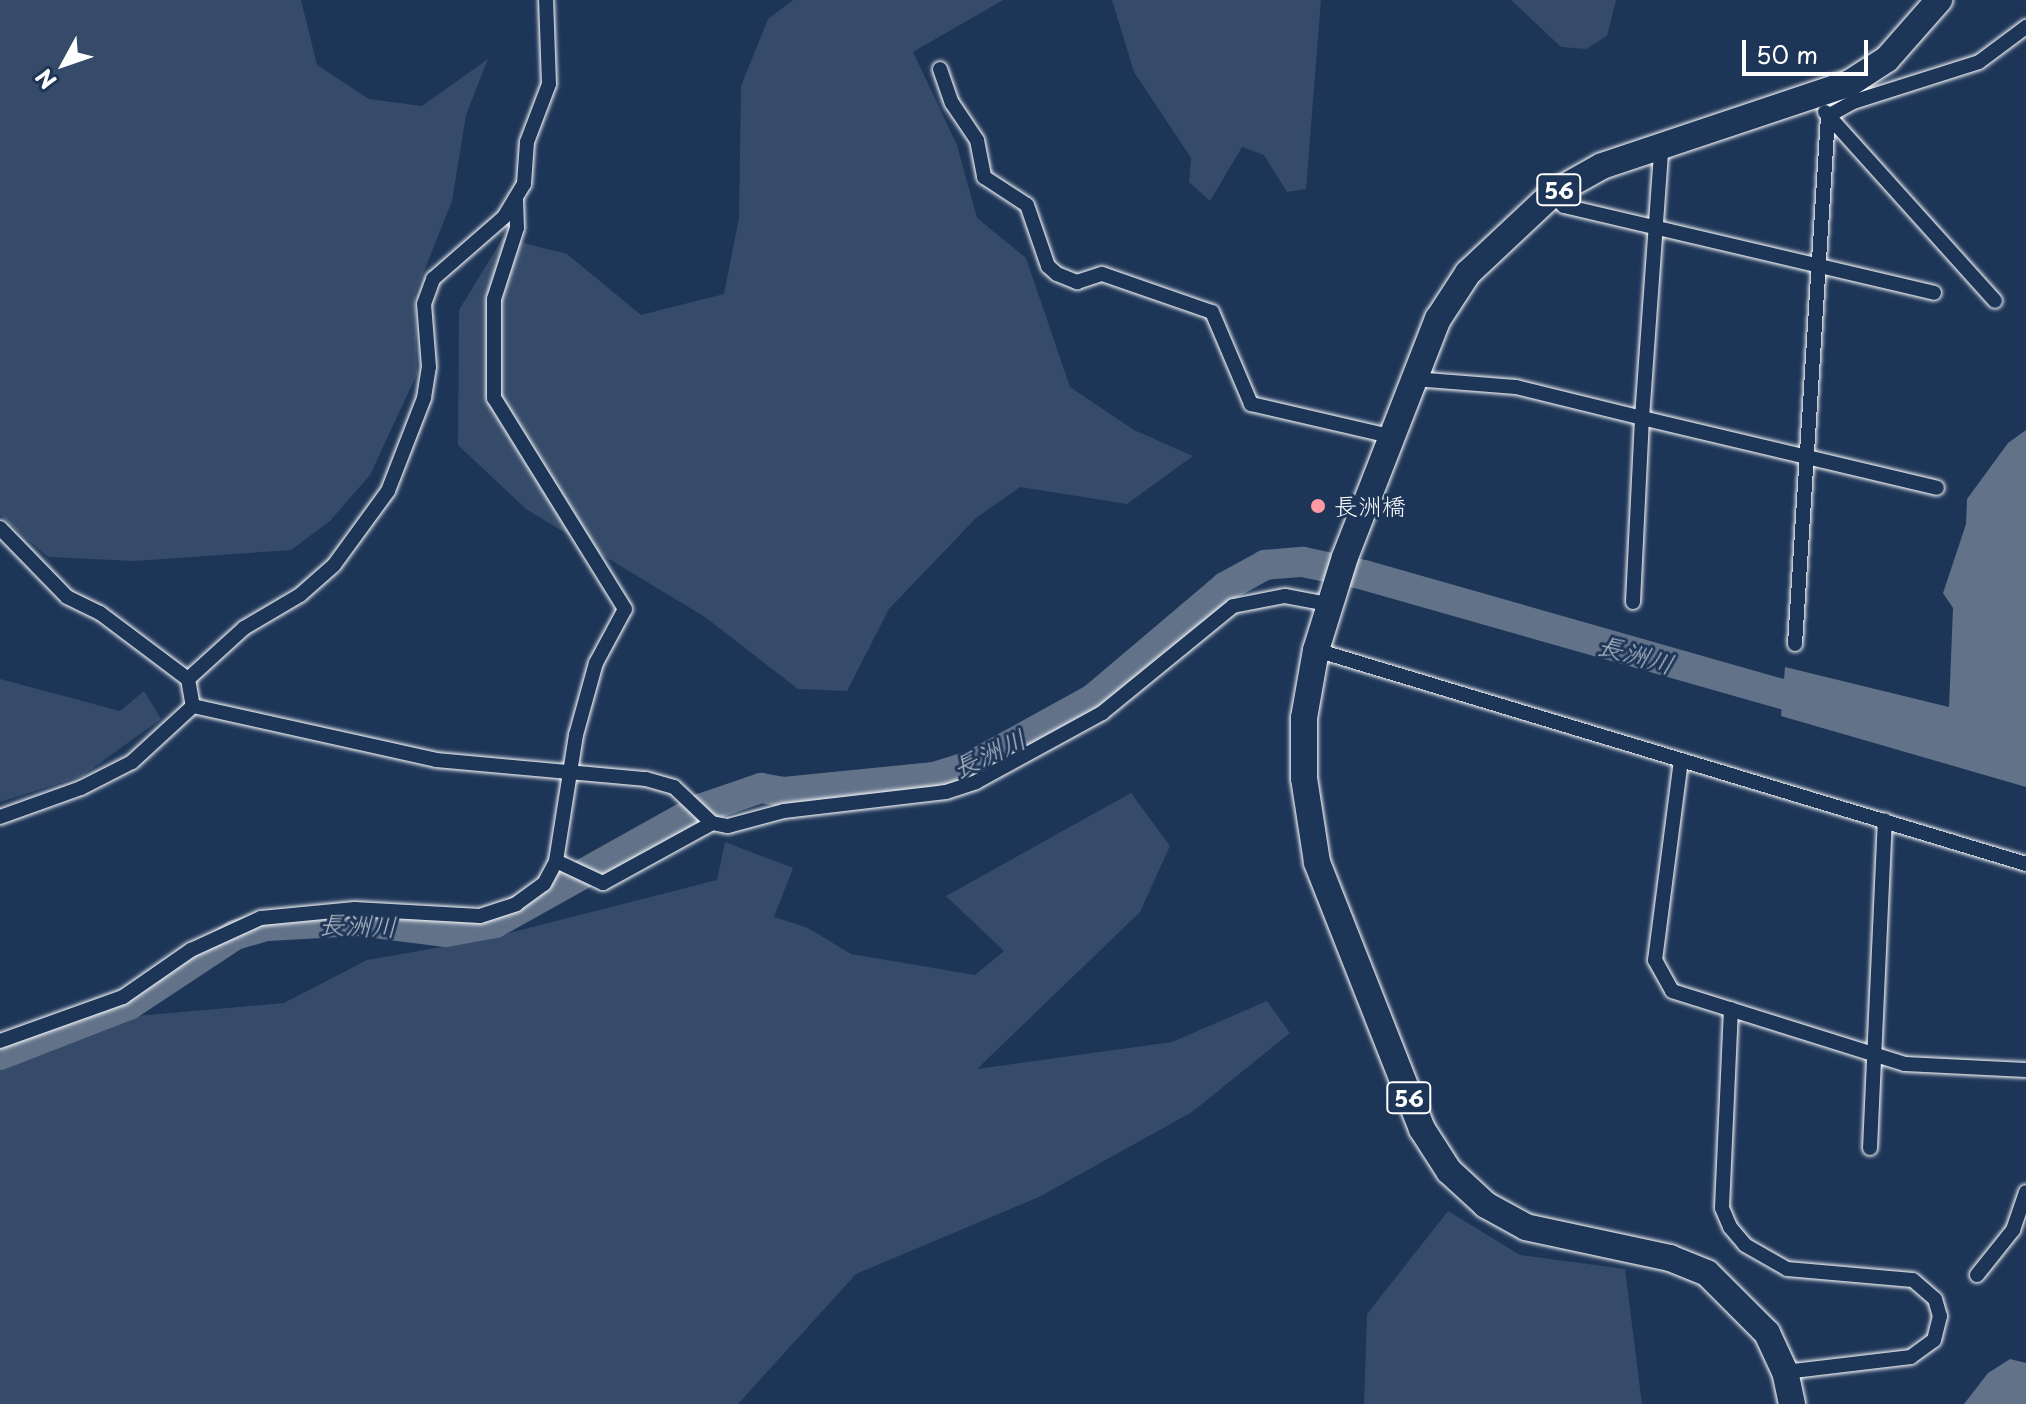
<!DOCTYPE html>
<html>
<head>
<meta charset="utf-8">
<style>
  body { margin:0 }
  #map { position:relative; width:2026px; height:1404px; overflow:hidden; background:#1d3557; font-family:"Playpen Sans","Klee One",sans-serif }
  div>[style] { position:absolute }
  [style*='--x'] { left:calc(var(--x)*1px); top:calc(var(--y)*1px); width:calc(var(--w)*1px); rotate:calc(var(--a)*1deg) }
  .green>* { inset:0; background:#364b69 }
  .water>* { inset:0; background:#617289 }
  .river>* { height:30px; margin:-15px; padding:0 15px; transform-origin:15px; border-radius:15px; background:#617289 }
  .roads { filter:drop-shadow(0 0 2px #fff) drop-shadow(0 0 2px #fff) }
  .street>* { height:14px; margin:-7px; padding:0 7px; transform-origin:7px; border-radius:7px; background:#1d3557 }
  .highway>* { height:26px; margin:-13px; padding:0 13px; transform-origin:13px; border-radius:13px; background:#1d3557 }
  .dots>* { width:22px; height:22px; translate:-50% -50%; box-sizing:border-box; border:4px solid #1d3557; border-radius:50% }
  span { translate:-50% -50%; white-space:nowrap; text-align:center; line-height:1.15; -webkit-text-stroke:6px #1d3557; paint-order:stroke }
  .shield-label span { padding:2px 6px; background:#1d3557; border:2px solid; border-radius:6px; -webkit-text-stroke-width:0 }
  .shield-label { font-size:22px; color:#fff; font-weight:700 }
  .poi-label { font-size:24px; color:#fff }
  .left { translate:0 -50%; text-align:left }
  .water-label { font-size:26px; color:#b8c0ca; font-style:italic }
  .north { position:absolute; left:24px; top:24px; width:80px; height:80px; -webkit-text-stroke:6px #1d3557; paint-order:stroke; rotate:230deg; font-size:22px; font-weight:700; line-height:32px; text-align:center; color:#fff }
  .north::after { content:''; display:block; margin:auto; width:28px; height:36px; background:#fff; clip-path:polygon(50% 0,100% 100%,50% 72%,0 100%) }
  .scale { position:absolute; left:1742px; top:40px; width:126px; height:36px; box-sizing:border-box; border:4px solid #fff; border-top:0; padding-left:10px; font-size:24px; line-height:28px; white-space:nowrap; color:#fff; -webkit-text-stroke:6px #1d3557; paint-order:stroke }
</style>
</head>
<body>
<div id="map">
  <div class="green">
    <div style="clip-path:polygon(0 0,301px 0,317px 65px,369px 99px,422px 106px,488px 59px,466px 115px,452px 201px,415px 294px,417px 374px,370px 475px,330px 521px,291px 550px,134px 561px,48px 557px,0 515px)"></div>
    <div style="clip-path:polygon(793px 0,1003px 0,913px 52px,957px 145px,977px 218px,1026px 258px,1070px 387px,1134px 430px,1193px 456px,1127px 504px,1020px 487px,976px 518px,889px 609px,847px 691px,798px 689px,705px 617px,526px 509px,458px 445px,459px 310px,503px 238px,567px 254px,641px 315px,724px 294px,739px 218px,741px 86px,768px 19px)"></div>
    <div style="clip-path:polygon(1112px 0,1321px 0,1306px 189px,1287px 192px,1264px 155px,1242px 147px,1210px 201px,1189px 182px,1191px 158px,1134px 72px)"></div>
    <div style="clip-path:polygon(1511px 0,1616px 0,1607px 36px,1586px 49px,1561px 47px)"></div>
    <div style="clip-path:polygon(0 679px,120px 711px,144px 691px,161px 719px,82px 776px,0 802px)"></div>
    <div style="clip-path:polygon(1131px 793px,1170px 846px,1140px 912px,977px 1069px,1172px 1042px,1267px 1001px,1290px 1033px,1192px 1112px,1039px 1197px,856px 1274px,738px 1404px,0 1404px,0 1068px,136px 1016px,284px 1003px,367px 960px,482px 940px,717px 880px,725px 842px,793px 868px,774px 917px,808px 928px,851px 954px,975px 975px,1004px 951px,946px 896px)"></div>
    <div style="clip-path:polygon(1448px 1211px,1520px 1255px,1625px 1269px,1642px 1404px,1364px 1404px,1367px 1314px)"></div>
  </div>
  <div class="water">
    <div style="clip-path:polygon(2026px 430px,2026px 787px,1781px 716px,1785px 667px,1949px 707px,1953px 608px,1943px 593px,1966px 524px,1967px 499px,2008px 443px)"></div>
    <div style="clip-path:polygon(2010px 1359px,2026px 1363px,2026px 1404px,1964px 1404px,1988px 1373px)"></div>
  </div>
  <div class="river">
    <div style="--x:0;--y:1055;--w:138;--a:-21.2"></div>
    <div style="--x:129;--y:1005;--w:127;--a:-33.4"></div>
    <div style="--x:235;--y:935;--w:33;--a:-16"></div>
    <div style="--x:267;--y:926;--w:92;--a:-3.1"></div>
    <div style="--x:359;--y:921;--w:88;--a:7.2"></div>
    <div style="--x:446;--y:932;--w:50;--a:-10.4"></div>
    <div style="--x:495;--y:923;--w:231;--a:-29.2"></div>
    <div style="--x:697;--y:810;--w:68;--a:-19"></div>
    <div style="--x:761;--y:788;--w:23;--a:10"></div>
    <div style="--x:784;--y:792;--w:151;--a:-5.7"></div>
    <div style="--x:934;--y:777;--w:41;--a:-17.1"></div>
    <div style="--x:973;--y:765;--w:137;--a:-28.8"></div>
    <div style="--x:1093;--y:699;--w:173;--a:-40.3"></div>
    <div style="--x:1225;--y:587;--w:46;--a:-28.8"></div>
    <div style="--x:1265;--y:565;--w:38;--a:-5"></div>
    <div style="--x:1303;--y:562;--w:62;--a:12"></div>
    <div style="--x:1364;--y:575;--w:475;--a:15.9"></div>
  </div>
  <div class="roads">
    <div class="street">
      <div style="--x:940;--y:69;--w:36;--a:71"></div>
      <div style="--x:952;--y:103;--w:45;--a:56"></div>
      <div style="--x:977;--y:140;--w:38;--a:79"></div>
      <div style="--x:984;--y:177;--w:51;--a:33.1"></div>
      <div style="--x:1027;--y:205;--w:65;--a:71"></div>
      <div style="--x:1048;--y:266;--w:12;--a:42"></div>
      <div style="--x:1057;--y:274;--w:22;--a:22"></div>
      <div style="--x:1077;--y:282;--w:26;--a:-18"></div>
      <div style="--x:1102;--y:274;--w:116;--a:19.1"></div>
      <div style="--x:1212;--y:312;--w:100;--a:67"></div>
      <div style="--x:1251;--y:404;--w:143;--a:13"></div>
      <div style="--x:1825;--y:112;--w:254;--a:48"></div>
      <div style="--x:1552;--y:194;--w:17;--a:45"></div>
      <div style="--x:1564;--y:206;--w:380;--a:13.2"></div>
      <div style="--x:1414;--y:379;--w:102;--a:4.5"></div>
      <div style="--x:1516;--y:387;--w:130;--a:13.8"></div>
      <div style="--x:1642;--y:418;--w:264;--a:-85.9"></div>
      <div style="--x:1661;--y:155;--w:11;--a:-124"></div>
      <div style="--x:0;--y:528;--w:96;--a:45.8"></div>
      <div style="--x:67;--y:597;--w:37;--a:26"></div>
      <div style="--x:100;--y:613;--w:110;--a:36.9"></div>
      <div style="--x:188;--y:679;--w:27;--a:80"></div>
      <div style="--x:1633;--y:602;--w:184;--a:-87.2"></div>
      <div style="--x:1642;--y:418;--w:303;--a:13.3"></div>
      <div style="--x:1795;--y:644;--w:529;--a:-86.42"></div>
      <div style="--x:1828;--y:116;--w:29;--a:-29"></div>
      <div style="--x:1853;--y:102;--w:132;--a:-17.6"></div>
      <div style="--x:1979;--y:62;--w:59;--a:-36.7"></div>
      <div style="--x:1316;--y:650;--w:742;--a:16.77"></div>
      <div style="--x:188;--y:679;--w:76;--a:-42.3"></div>
      <div style="--x:244;--y:628;--w:65;--a:-30.5"></div>
      <div style="--x:300;--y:595;--w:45;--a:-41.4"></div>
      <div style="--x:334;--y:565;--w:92;--a:-53.9"></div>
      <div style="--x:388;--y:491;--w:100;--a:-68.8"></div>
      <div style="--x:424;--y:398;--w:31;--a:-81"></div>
      <div style="--x:429;--y:367;--w:63;--a:-94.5"></div>
      <div style="--x:424;--y:304;--w:27;--a:-70"></div>
      <div style="--x:433;--y:279;--w:94;--a:-41.1"></div>
      <div style="--x:504;--y:217;--w:39;--a:-59"></div>
      <div style="--x:524;--y:184;--w:42;--a:-85.9"></div>
      <div style="--x:527;--y:142;--w:62;--a:-69.2"></div>
      <div style="--x:549;--y:84;--w:84;--a:-92"></div>
      <div style="--x:1681;--y:760;--w:202;--a:97.4"></div>
      <div style="--x:1655;--y:960;--w:35;--a:61"></div>
      <div style="--x:1672;--y:991;--w:244;--a:17.4"></div>
      <div style="--x:1905;--y:1064;--w:121;--a:2.8"></div>
      <div style="--x:0;--y:817;--w:86;--a:-19.7"></div>
      <div style="--x:81;--y:788;--w:57;--a:-27"></div>
      <div style="--x:132;--y:762;--w:83;--a:-42.6"></div>
      <div style="--x:193;--y:706;--w:249;--a:12.5"></div>
      <div style="--x:436;--y:760;--w:211;--a:5.2"></div>
      <div style="--x:646;--y:779;--w:29;--a:16"></div>
      <div style="--x:674;--y:787;--w:52;--a:43.5"></div>
      <div style="--x:712;--y:823;--w:16;--a:11"></div>
      <div style="--x:728;--y:826;--w:58;--a:-15"></div>
      <div style="--x:784;--y:811;--w:163;--a:-6.7"></div>
      <div style="--x:946;--y:792;--w:32;--a:-18"></div>
      <div style="--x:976;--y:782;--w:144;--a:-28.7"></div>
      <div style="--x:1102;--y:713;--w:169;--a:-39.2"></div>
      <div style="--x:1233;--y:606;--w:53;--a:-10.9"></div>
      <div style="--x:1285;--y:596;--w:44;--a:10.5"></div>
      <div style="--x:556;--y:861;--w:52;--a:25.1"></div>
      <div style="--x:603;--y:883;--w:124;--a:-28.8"></div>
      <div style="--x:1731;--y:1009;--w:199;--a:92.6"></div>
      <div style="--x:1722;--y:1208;--w:21;--a:67"></div>
      <div style="--x:1730;--y:1227;--w:23;--a:50"></div>
      <div style="--x:1745;--y:1245;--w:48;--a:29.7"></div>
      <div style="--x:1787;--y:1269;--w:126;--a:5"></div>
      <div style="--x:1913;--y:1280;--w:29;--a:41"></div>
      <div style="--x:1935;--y:1299;--w:18;--a:74"></div>
      <div style="--x:1940;--y:1316;--w:25;--a:104"></div>
      <div style="--x:1934;--y:1340;--w:29;--a:144"></div>
      <div style="--x:1911;--y:1357;--w:127;--a:173.2"></div>
      <div style="--x:0;--y:1041;--w:131;--a:-19.7"></div>
      <div style="--x:123;--y:997;--w:83;--a:-34.7"></div>
      <div style="--x:191;--y:950;--w:77;--a:-24.6"></div>
      <div style="--x:261;--y:918;--w:94;--a:-5.5"></div>
      <div style="--x:355;--y:909;--w:125;--a:3.2"></div>
      <div style="--x:480;--y:916;--w:38;--a:-18"></div>
      <div style="--x:516;--y:904;--w:34;--a:-36"></div>
      <div style="--x:544;--y:884;--w:26;--a:-62"></div>
      <div style="--x:556;--y:861;--w:128;--a:-81"></div>
      <div style="--x:576;--y:735;--w:75;--a:-74.5"></div>
      <div style="--x:596;--y:663;--w:61;--a:-61.8"></div>
      <div style="--x:625;--y:609;--w:248;--a:-121.8"></div>
      <div style="--x:494;--y:398;--w:99;--a:-90"></div>
      <div style="--x:494;--y:299;--w:75;--a:-72.1"></div>
      <div style="--x:517;--y:228;--w:29;--a:-92"></div>
      <div style="--x:1870;--y:1148;--w:328;--a:-87.4"></div>
      <div style="--x:1977;--y:1275;--w:58;--a:-51.3"></div>
      <div style="--x:2013;--y:1230;--w:40;--a:-71.1"></div>
    </div>
    <div class="highway">
      <div style="--x:1792;--y:1404;--w:33;--a:-102"></div>
      <div style="--x:1785;--y:1372;--w:43;--a:-114.8"></div>
      <div style="--x:1767;--y:1333;--w:85;--a:-135"></div>
      <div style="--x:1707;--y:1273;--w:40;--a:-158"></div>
      <div style="--x:1670;--y:1258;--w:147;--a:-167.9"></div>
      <div style="--x:1526;--y:1227;--w:46;--a:-151.2"></div>
      <div style="--x:1486;--y:1205;--w:50;--a:-137.4"></div>
      <div style="--x:1449;--y:1171;--w:50;--a:-122.7"></div>
      <div style="--x:1422;--y:1129;--w:287;--a:-111.5"></div>
      <div style="--x:1317;--y:862;--w:85;--a:-98.8"></div>
      <div style="--x:1304;--y:778;--w:60;--a:-90"></div>
      <div style="--x:1304;--y:718;--w:69;--a:-80"></div>
      <div style="--x:1316;--y:650;--w:97;--a:-72.7"></div>
      <div style="--x:1345;--y:557;--w:256;--a:-68.7"></div>
      <div style="--x:1438;--y:319;--w:55;--a:-56.9"></div>
      <div style="--x:1468;--y:273;--w:115;--a:-43.2"></div>
      <div style="--x:1552;--y:194;--w:57;--a:-29.2"></div>
      <div style="--x:1602;--y:166;--w:262;--a:-18.5"></div>
      <div style="--x:1850;--y:83;--w:44;--a:-33"></div>
      <div style="--x:1887;--y:59;--w:79;--a:-48.6"></div>
    </div>
  </div>
  <div class="dots">
    <div style="left:1318px;top:506px;background:#ff9aa2"></div>
  </div>
  <div class="shield-label">
    <span style="left:1559px;top:190px">56</span>
    <span style="left:1409px;top:1098px">56</span>
  </div>
  <div class="poi-label">
    <span class="left" style="left:1334px;top:506px">長洲橋</span>
  </div>
  <div class="water-label">
    <span style="left:1636px;top:654px;rotate:16deg">長洲川</span>
    <span style="left:989px;top:753px;rotate:-25deg">長洲川</span>
    <span style="left:358px;top:925px;rotate:2deg">長洲川</span>
  </div>
  <div class="north">N</div>
  <div class="scale">50 m</div>
</div>
</body>
</html>
